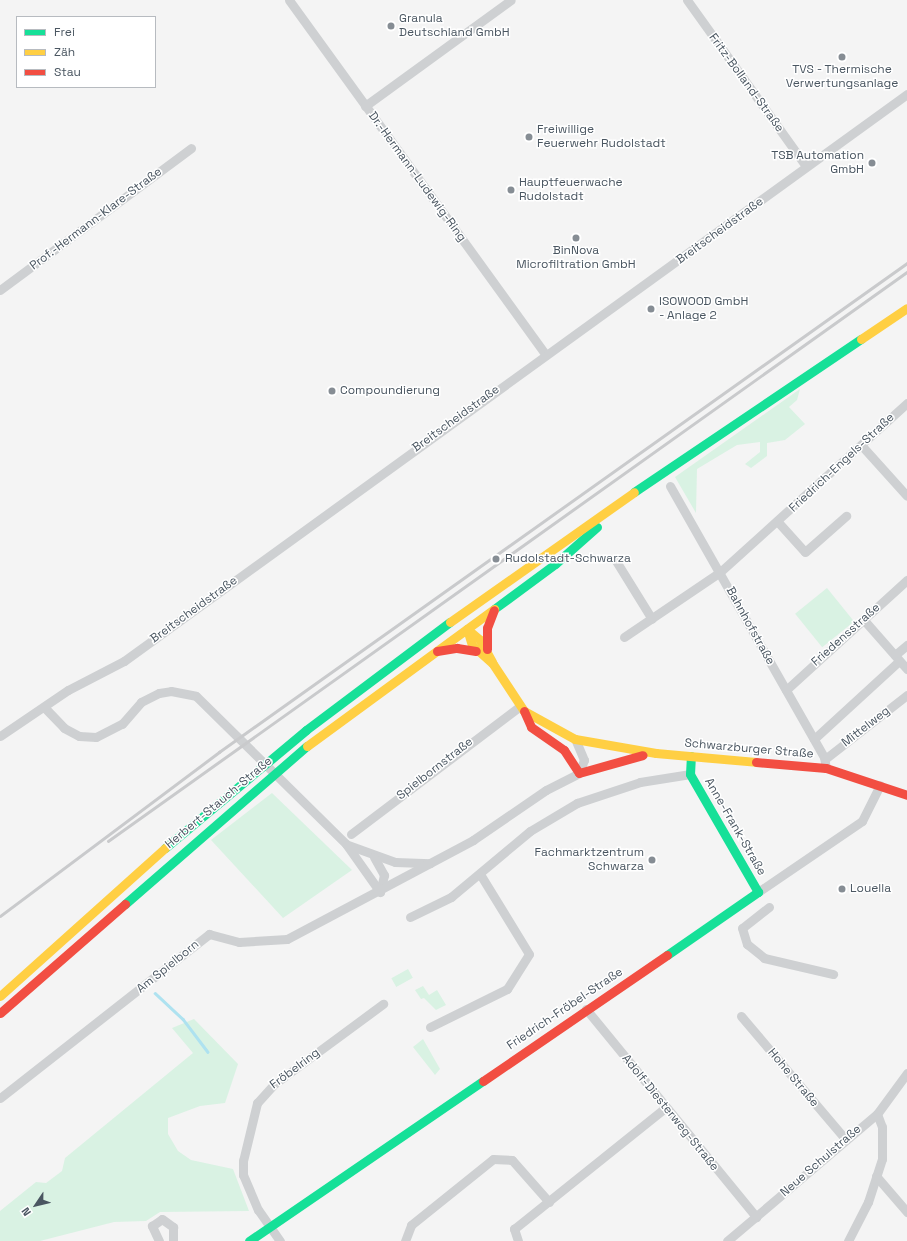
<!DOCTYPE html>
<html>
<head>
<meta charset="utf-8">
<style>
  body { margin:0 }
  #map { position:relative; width:907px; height:1241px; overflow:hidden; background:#f4f4f4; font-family:"Space Grotesk",sans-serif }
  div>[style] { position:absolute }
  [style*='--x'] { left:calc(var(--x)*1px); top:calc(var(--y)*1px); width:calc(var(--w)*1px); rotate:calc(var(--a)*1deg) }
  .green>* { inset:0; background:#d9f2e3; transform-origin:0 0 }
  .stream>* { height:2.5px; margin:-1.25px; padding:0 1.25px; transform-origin:1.25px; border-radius:1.25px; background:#aee2f0 }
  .street>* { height:9px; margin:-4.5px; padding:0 4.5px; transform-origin:4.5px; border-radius:4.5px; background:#ced0d2 }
  .fast>* { height:9px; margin:-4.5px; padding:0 4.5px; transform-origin:4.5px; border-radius:4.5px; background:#16e098 }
  .slow>* { height:9px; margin:-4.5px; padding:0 4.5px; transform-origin:4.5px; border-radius:4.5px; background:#ffcf43 }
  .jam>* { height:9px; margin:-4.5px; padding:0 4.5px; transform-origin:4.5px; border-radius:4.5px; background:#f24e42 }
  .rail>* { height:2.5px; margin:-1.25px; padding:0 1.25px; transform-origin:1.25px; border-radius:1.25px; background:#c9cacc }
  .dots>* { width:11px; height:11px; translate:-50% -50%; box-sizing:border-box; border:2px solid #fff; border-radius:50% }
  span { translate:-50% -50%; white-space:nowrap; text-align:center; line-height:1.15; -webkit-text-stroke:3px #fff; paint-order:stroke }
  .poi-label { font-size:12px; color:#4a5661 }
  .left { translate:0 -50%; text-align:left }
  .right { translate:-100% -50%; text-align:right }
  .street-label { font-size:12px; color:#4a5661 }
  .legend { position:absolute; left:16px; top:16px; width:140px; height:72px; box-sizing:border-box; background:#fff; border:1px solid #b7bbc0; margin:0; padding:5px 7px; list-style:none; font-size:12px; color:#4a5661 }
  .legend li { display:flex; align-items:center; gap:8px; height:20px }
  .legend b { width:20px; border:1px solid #b7bbc0 }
  .north { position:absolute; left:16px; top:1185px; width:40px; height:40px; -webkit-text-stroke:3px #fff; paint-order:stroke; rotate:235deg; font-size:11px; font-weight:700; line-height:16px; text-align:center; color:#4a5661 }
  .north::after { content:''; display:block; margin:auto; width:14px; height:18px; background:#4a5661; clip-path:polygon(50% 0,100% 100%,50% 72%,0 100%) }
</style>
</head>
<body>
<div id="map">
  <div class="green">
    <div style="clip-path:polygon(800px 389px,797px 400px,789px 407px,805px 424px,785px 440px,767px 443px,767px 456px,751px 468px,745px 464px,760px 452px,760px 442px,737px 445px,697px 469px,696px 513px,675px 477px)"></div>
    <div style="left:827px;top:588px;width:43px;height:41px;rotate:51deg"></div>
    <div style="clip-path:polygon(272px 793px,352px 870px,283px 918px,211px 840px)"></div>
    <div style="left:408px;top:969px;width:10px;height:19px;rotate:61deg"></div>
    <div style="clip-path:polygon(423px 986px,429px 995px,437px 990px,446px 1005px,436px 1010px,424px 998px,421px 999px,415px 990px)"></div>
    <div style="clip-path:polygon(194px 1019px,238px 1064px,225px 1103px,200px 1106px,168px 1118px,168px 1134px,178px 1151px,191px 1160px,233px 1169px,249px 1211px,160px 1212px,146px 1221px,114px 1222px,40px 1241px,0 1241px,0 1211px,36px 1182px,46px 1183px,62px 1171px,65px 1158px,193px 1053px,172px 1028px)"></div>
    <div style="clip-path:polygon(423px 1039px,440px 1069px,435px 1075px,413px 1047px)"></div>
  </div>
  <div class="stream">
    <div style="--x:155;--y:993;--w:38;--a:43"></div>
    <div style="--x:183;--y:1019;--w:41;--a:52.9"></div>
  </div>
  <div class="street">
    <div style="--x:289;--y:0;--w:438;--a:54.1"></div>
    <div style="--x:687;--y:0;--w:204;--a:54.4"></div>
    <div style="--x:365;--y:106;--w:180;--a:-36"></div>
    <div style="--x:0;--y:290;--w:238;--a:-36.6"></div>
    <div style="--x:862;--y:446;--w:67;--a:48"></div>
    <div style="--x:670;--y:486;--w:312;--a:60.4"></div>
    <div style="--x:824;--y:757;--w:11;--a:80"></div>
    <div style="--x:778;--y:522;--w:40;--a:48"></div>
    <div style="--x:805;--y:552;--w:55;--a:-41.3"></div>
    <div style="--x:616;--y:561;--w:68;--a:58.2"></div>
    <div style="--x:863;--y:619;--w:67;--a:48.7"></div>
    <div style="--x:624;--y:637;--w:116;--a:-34.1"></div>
    <div style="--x:720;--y:572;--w:252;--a:-42.1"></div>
    <div style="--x:895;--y:655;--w:16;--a:-40"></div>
    <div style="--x:786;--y:690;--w:164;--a:-42.3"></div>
    <div style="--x:44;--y:707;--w:29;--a:46"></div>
    <div style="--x:64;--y:728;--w:17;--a:28"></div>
    <div style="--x:79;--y:736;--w:17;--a:3"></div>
    <div style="--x:96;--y:737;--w:29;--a:-27"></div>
    <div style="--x:122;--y:724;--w:29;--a:-49"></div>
    <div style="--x:141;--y:702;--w:20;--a:-27"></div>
    <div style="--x:159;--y:693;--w:12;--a:-9"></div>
    <div style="--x:171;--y:691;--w:25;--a:11"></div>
    <div style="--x:196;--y:696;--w:211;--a:44.6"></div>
    <div style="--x:346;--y:844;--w:59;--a:54.7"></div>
    <div style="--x:0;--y:736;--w:82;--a:-34.1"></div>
    <div style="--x:68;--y:690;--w:63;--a:-27.4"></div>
    <div style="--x:124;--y:661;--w:967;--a:-35.91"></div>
    <div style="--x:814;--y:739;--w:115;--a:-42.5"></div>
    <div style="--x:825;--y:759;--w:104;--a:-38"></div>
    <div style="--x:351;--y:834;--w:212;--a:-37.1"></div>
    <div style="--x:348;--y:845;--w:50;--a:19.9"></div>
    <div style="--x:395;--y:862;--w:35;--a:2"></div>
    <div style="--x:374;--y:857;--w:21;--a:61"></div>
    <div style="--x:384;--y:875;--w:17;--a:103"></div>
    <div style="--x:758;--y:892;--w:126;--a:-34.3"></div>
    <div style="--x:862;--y:821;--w:40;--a:-63.4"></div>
    <div style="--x:769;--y:907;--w:34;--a:142"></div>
    <div style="--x:742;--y:928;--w:17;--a:73"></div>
    <div style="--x:747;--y:944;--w:22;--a:39"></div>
    <div style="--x:764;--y:958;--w:71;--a:13.1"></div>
    <div style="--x:410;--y:917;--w:46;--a:-26"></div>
    <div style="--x:451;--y:897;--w:103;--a:-39.9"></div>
    <div style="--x:530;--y:831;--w:55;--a:-30.8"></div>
    <div style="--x:577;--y:803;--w:66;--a:-18.4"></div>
    <div style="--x:640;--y:782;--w:51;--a:-9.1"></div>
    <div style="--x:586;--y:1009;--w:269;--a:50.7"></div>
    <div style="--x:741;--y:1016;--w:162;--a:49.7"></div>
    <div style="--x:430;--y:1027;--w:86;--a:-26.3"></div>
    <div style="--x:507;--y:989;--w:41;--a:-57.8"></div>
    <div style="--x:529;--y:954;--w:94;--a:-121.5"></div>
    <div style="--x:0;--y:1098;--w:266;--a:-38.1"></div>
    <div style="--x:209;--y:934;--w:31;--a:15"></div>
    <div style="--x:239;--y:942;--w:48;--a:-3.6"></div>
    <div style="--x:287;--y:939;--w:211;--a:-28"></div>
    <div style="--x:473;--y:840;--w:88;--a:-34.4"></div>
    <div style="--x:546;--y:790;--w:37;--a:-27"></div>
    <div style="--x:579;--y:773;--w:14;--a:-69"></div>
    <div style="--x:584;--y:760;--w:23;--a:-113"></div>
    <div style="--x:876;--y:1176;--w:48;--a:49.3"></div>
    <div style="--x:159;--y:1241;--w:17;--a:-115"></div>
    <div style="--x:152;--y:1226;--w:12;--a:-35"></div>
    <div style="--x:162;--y:1219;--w:14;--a:36"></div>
    <div style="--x:173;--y:1227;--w:14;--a:90"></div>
    <div style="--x:280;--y:1241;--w:38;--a:-125"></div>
    <div style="--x:258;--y:1210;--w:38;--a:-113"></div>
    <div style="--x:243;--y:1175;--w:14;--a:-90"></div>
    <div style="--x:243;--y:1161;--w:60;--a:-76.4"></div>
    <div style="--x:257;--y:1103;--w:24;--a:-48"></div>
    <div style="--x:273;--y:1085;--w:137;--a:-36.4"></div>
    <div style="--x:405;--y:1241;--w:17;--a:-69"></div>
    <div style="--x:411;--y:1225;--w:105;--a:-38.8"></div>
    <div style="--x:493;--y:1159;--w:19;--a:3"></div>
    <div style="--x:512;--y:1160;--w:56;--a:48.6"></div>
    <div style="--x:518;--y:1241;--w:13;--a:-108"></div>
    <div style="--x:514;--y:1229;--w:193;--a:-38.7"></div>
    <div style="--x:727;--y:1241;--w:197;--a:-40.3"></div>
    <div style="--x:877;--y:1114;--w:51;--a:-53.8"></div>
    <div style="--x:848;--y:1241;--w:44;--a:-62.9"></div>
    <div style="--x:868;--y:1202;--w:45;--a:-72"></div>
    <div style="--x:882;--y:1159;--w:32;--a:-90"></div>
    <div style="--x:882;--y:1127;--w:14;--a:-111"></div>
  </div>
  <div class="fast">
    <div style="--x:634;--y:492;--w:274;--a:-34"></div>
    <div style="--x:494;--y:609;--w:76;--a:-36.4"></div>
    <div style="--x:555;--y:564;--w:56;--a:-41.4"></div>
    <div style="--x:165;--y:848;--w:184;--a:-39.9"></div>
    <div style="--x:306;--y:730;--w:180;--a:-36.9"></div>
    <div style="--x:125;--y:904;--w:241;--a:-41"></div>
    <div style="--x:667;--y:955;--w:111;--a:-34.7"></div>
    <div style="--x:758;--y:892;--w:136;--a:-120"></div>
    <div style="--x:690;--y:774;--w:18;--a:-87"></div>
    <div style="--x:249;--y:1241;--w:283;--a:-34.4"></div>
  </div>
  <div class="slow">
    <div style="--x:861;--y:339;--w:55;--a:-34"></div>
    <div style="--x:450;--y:622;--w:225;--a:-35.2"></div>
    <div style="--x:467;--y:629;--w:17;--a:73"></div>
    <div style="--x:472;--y:645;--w:28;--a:42"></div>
    <div style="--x:493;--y:664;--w:56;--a:56.6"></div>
    <div style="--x:524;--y:711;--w:58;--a:28.8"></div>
    <div style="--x:575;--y:739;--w:82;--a:9.8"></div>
    <div style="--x:656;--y:753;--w:100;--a:5.1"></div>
    <div style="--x:467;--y:629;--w:17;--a:40"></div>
    <div style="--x:480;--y:640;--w:25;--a:61"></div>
    <div style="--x:307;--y:746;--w:232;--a:-36.2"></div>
    <div style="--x:0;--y:996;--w:222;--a:-41.9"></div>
  </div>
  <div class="jam">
    <div style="--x:487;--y:649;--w:21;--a:-90"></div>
    <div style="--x:487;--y:628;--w:19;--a:-69"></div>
    <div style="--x:437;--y:651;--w:20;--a:-9"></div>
    <div style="--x:457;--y:648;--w:19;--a:9"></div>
    <div style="--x:524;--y:711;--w:17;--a:66"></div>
    <div style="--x:531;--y:727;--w:40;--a:34.9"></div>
    <div style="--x:564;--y:750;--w:27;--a:57"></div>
    <div style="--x:579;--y:773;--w:66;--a:-15.7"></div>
    <div style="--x:756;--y:762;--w:70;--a:4.9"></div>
    <div style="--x:826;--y:768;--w:85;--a:18.4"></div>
    <div style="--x:0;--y:1013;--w:166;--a:-41.1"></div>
    <div style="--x:483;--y:1081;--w:223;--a:-34.4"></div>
  </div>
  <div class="rail">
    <div style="--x:108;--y:841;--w:981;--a:-35.46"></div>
    <div style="--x:0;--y:916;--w:274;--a:-36.8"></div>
    <div style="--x:219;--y:752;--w:844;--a:-35.4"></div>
  </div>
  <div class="dots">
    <div style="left:391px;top:26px;background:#868d94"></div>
    <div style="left:842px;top:57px;background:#868d94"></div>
    <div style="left:529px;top:137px;background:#868d94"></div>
    <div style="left:872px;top:163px;background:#868d94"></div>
    <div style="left:511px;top:190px;background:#868d94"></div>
    <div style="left:576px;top:238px;background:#868d94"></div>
    <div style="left:651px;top:309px;background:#868d94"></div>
    <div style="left:332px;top:391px;background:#868d94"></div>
    <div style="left:496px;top:559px;background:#868d94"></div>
    <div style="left:652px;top:860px;background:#868d94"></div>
    <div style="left:842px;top:889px;background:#868d94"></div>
  </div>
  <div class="poi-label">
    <span class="left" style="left:399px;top:26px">Granula<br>Deutschland GmbH</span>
    <span style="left:842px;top:77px">TVS - Thermische<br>Verwertungsanlage</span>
    <span class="left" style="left:537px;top:137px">Freiwillige<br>Feuerwehr Rudolstadt</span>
    <span class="right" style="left:864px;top:163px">TSB Automation<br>GmbH</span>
    <span class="left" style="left:519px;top:190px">Hauptfeuerwache<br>Rudolstadt</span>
    <span style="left:576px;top:258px">BinNova<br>Microfiltration GmbH</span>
    <span class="left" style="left:659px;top:309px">ISOWOOD GmbH<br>- Anlage 2</span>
    <span class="left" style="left:340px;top:391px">Compoundierung</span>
    <span class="left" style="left:505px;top:559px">Rudolstadt-Schwarza</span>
    <span class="right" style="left:644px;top:860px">Fachmarktzentrum<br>Schwarza</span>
    <span class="left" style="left:850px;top:889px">Louella</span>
  </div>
  <div class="street-label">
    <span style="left:746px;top:83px;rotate:54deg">Fritz-Bolland-Straße</span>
    <span style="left:417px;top:177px;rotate:54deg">Dr.-Hermann-Ludewig-Ring</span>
    <span style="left:96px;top:219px;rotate:-37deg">Prof.-Hermann-Klare-Straße</span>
    <span style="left:720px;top:231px;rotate:-36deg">Breitscheidstraße</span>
    <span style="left:456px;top:419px;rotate:-36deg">Breitscheidstraße</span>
    <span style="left:842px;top:463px;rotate:-43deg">Friedrich-Engels-Straße</span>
    <span style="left:194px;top:610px;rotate:-36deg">Breitscheidstraße</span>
    <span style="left:750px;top:626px;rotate:61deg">Bahnhofstraße</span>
    <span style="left:846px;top:635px;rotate:-42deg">Friedensstraße</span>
    <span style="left:866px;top:727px;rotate:-38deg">Mittelweg</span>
    <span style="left:749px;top:749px;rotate:5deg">Schwarzburger Straße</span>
    <span style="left:435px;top:769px;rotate:-38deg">Spielbornstraße</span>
    <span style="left:219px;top:803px;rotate:-40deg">Herbert-Stauch-Straße</span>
    <span style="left:735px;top:827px;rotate:60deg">Anne-Frank-Straße</span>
    <span style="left:168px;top:967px;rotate:-39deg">Am Spielborn</span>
    <span style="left:565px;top:1009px;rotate:-34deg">Friedrich-Fröbel-Straße</span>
    <span style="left:295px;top:1069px;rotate:-37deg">Fröbelring</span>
    <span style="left:793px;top:1078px;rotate:50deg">Hohe Straße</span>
    <span style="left:670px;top:1113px;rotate:51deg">Adolf-Diesterweg-Straße</span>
    <span style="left:821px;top:1161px;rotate:-41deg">Neue Schulstraße</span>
  </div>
  <ul class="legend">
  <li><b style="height:5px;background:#16e098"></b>Frei</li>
  <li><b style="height:5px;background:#ffcf43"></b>Zäh</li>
  <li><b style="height:5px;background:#f24e42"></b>Stau</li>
  </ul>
  <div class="north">N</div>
</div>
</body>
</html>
